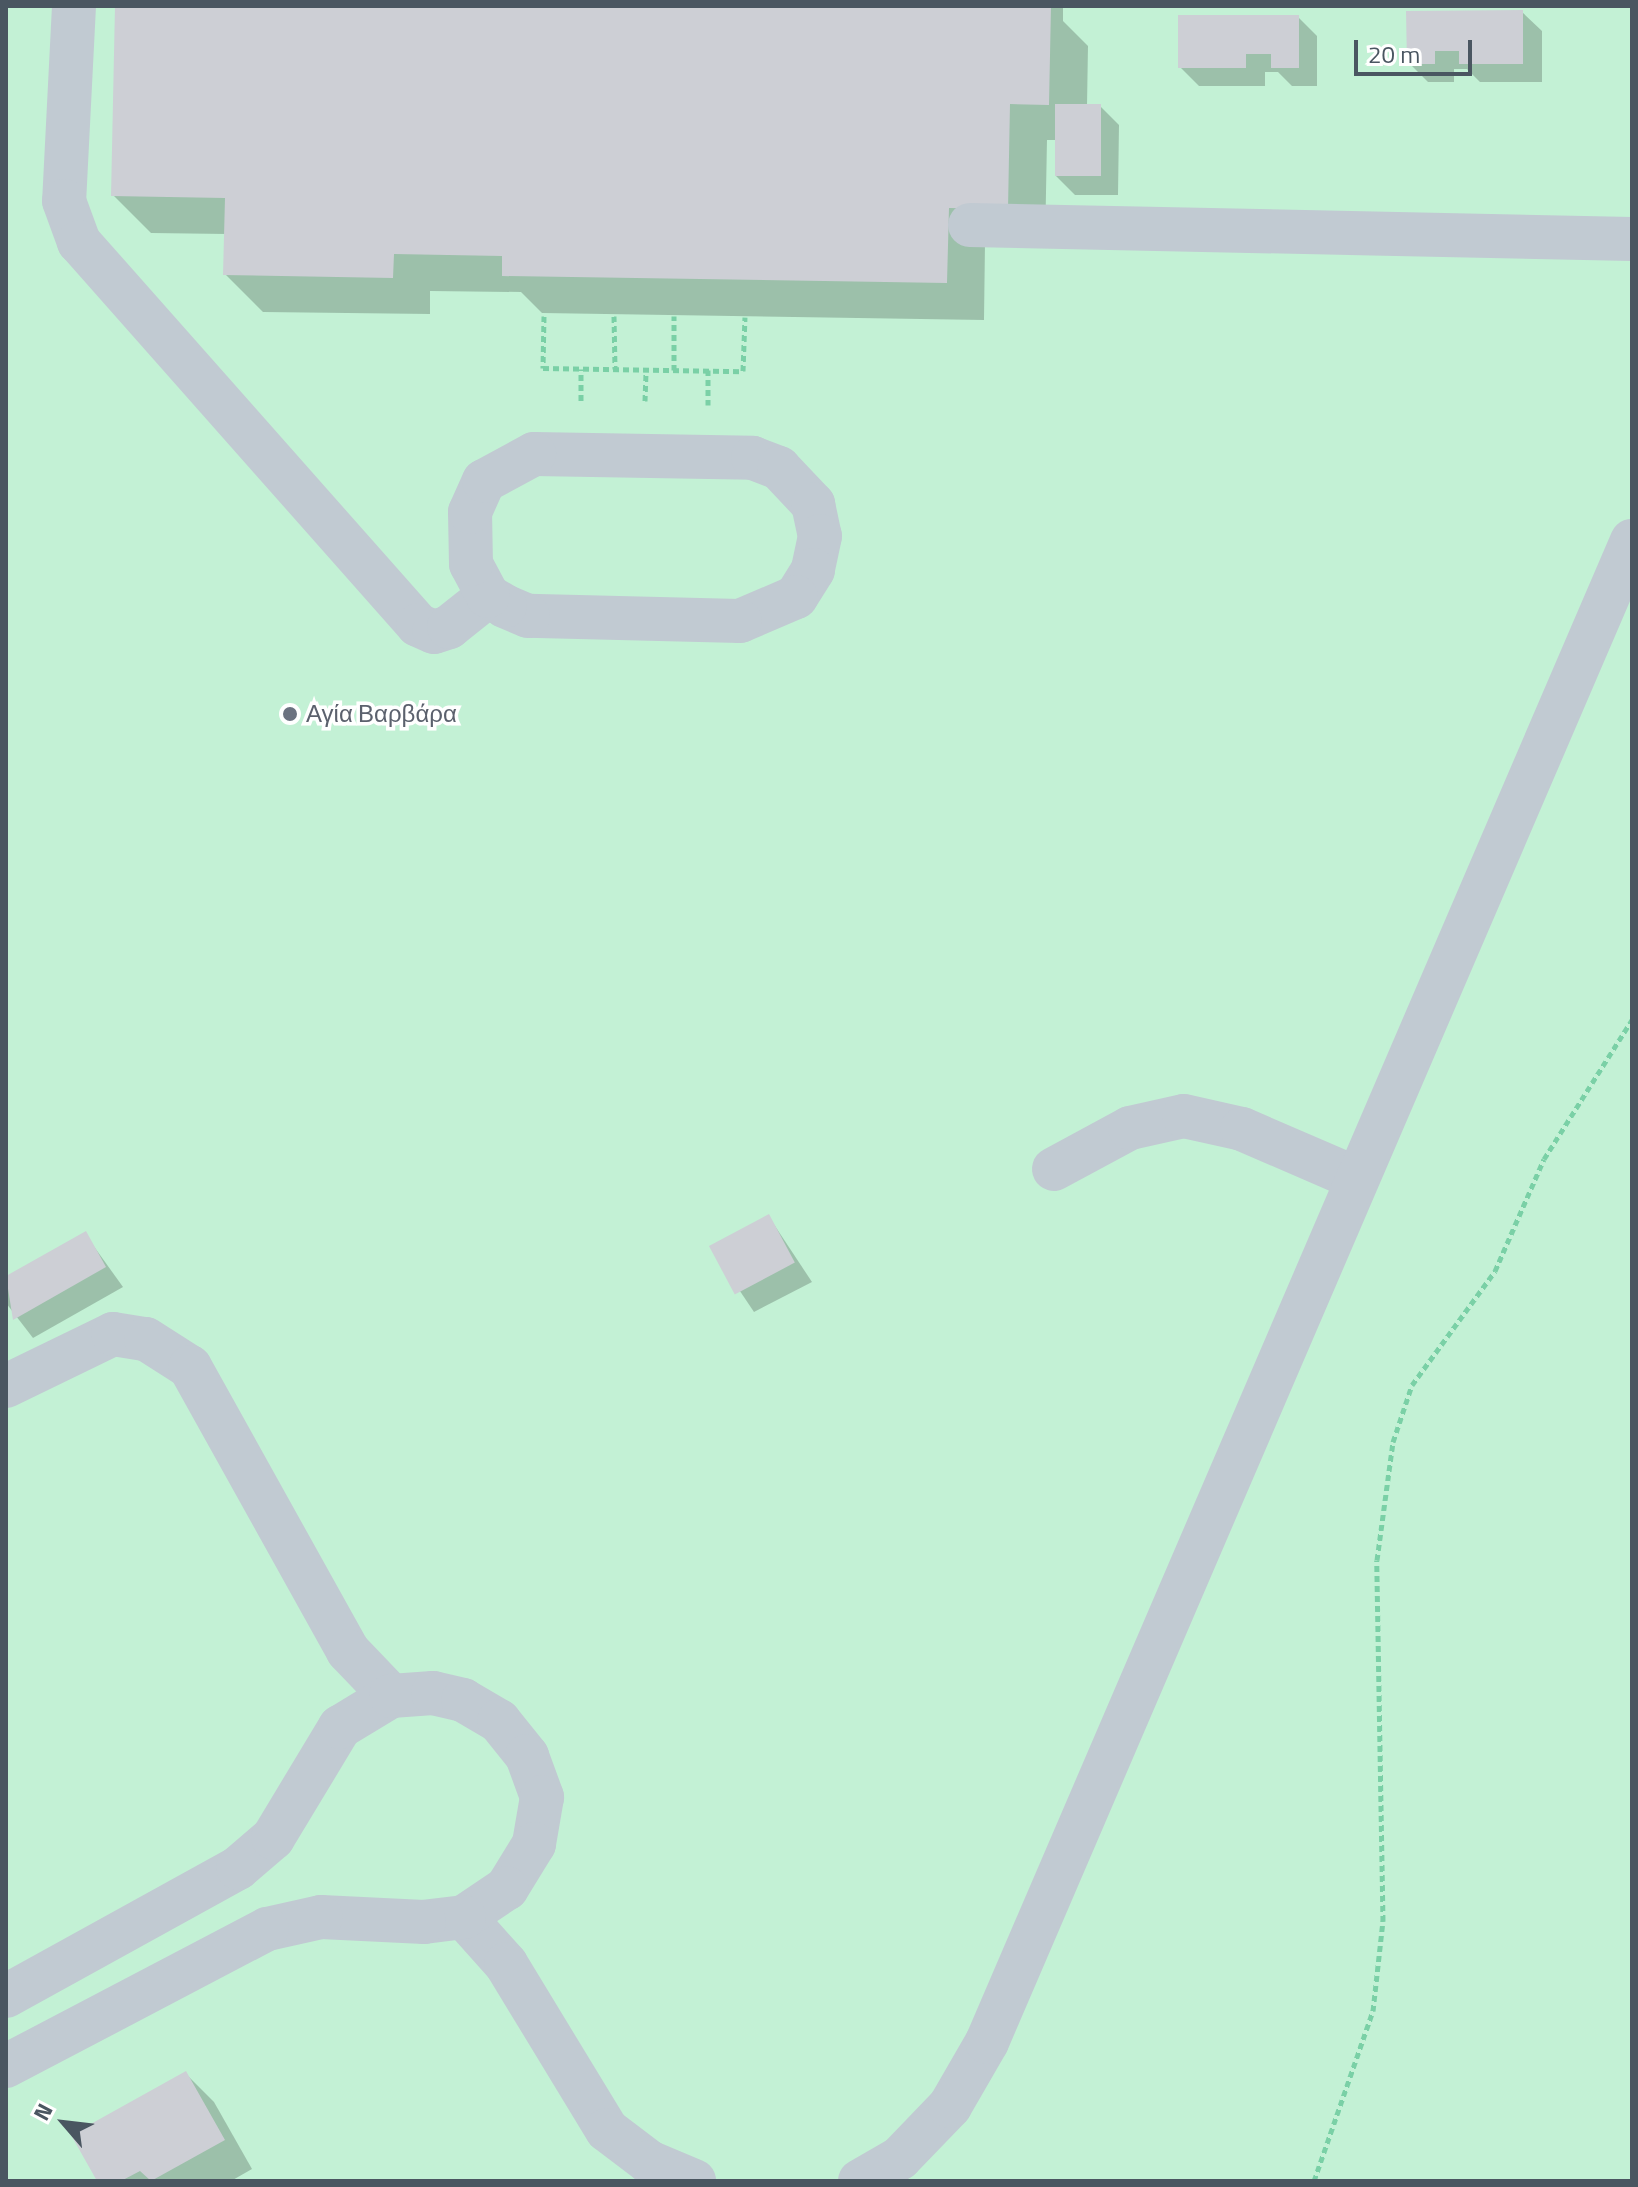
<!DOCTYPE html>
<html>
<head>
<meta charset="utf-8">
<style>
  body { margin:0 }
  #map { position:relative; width:1638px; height:2187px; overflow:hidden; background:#f5f3f3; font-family:"Titillium Web",sans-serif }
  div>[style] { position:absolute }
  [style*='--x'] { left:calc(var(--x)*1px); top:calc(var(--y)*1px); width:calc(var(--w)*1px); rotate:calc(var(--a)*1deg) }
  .green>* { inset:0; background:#c3f1d5; transform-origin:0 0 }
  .shadow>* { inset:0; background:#0003 }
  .building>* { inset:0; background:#cdcfd5; transform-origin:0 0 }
  .path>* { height:5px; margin-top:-2.5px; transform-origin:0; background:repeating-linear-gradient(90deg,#7ad0a6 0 6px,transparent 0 10px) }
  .minor>* { height:44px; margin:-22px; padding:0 22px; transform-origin:22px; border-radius:22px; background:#c1cad2 }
  .dots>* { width:22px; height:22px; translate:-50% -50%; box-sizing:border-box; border:4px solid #fff; border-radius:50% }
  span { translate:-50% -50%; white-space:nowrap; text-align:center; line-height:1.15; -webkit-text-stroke:7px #fff; paint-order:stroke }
  .worship-label { font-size:24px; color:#5b616d }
  .left { translate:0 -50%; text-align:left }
  .frame { position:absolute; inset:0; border:8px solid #4a5661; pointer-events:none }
  .north { position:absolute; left:24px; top:2083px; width:80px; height:80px; -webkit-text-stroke:6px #fff; paint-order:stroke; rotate:298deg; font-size:22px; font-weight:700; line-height:32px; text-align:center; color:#4a5661 }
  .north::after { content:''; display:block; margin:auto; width:28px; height:36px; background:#4a5661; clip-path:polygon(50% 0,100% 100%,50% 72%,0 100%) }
  .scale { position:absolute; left:1354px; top:40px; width:118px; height:36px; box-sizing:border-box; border:4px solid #4a5661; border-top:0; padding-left:10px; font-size:24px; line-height:28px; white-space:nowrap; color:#4a5661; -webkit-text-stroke:6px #fff; paint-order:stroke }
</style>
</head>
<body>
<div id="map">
  <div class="green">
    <div style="left:6px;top:6px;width:1626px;height:2175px"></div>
  </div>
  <div class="shadow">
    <div style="clip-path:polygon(117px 6px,1063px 6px,1063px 21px,1088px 46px,1087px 106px,1100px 106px,1119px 125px,1118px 195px,1075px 195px,1056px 176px,1056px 140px,1047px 140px,1045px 245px,985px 244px,984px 320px,542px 313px,521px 292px,430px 291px,430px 314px,263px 312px,225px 274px,226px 234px,151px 233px,113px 195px)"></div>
    <div style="clip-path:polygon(1522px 12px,1542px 31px,1542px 82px,1480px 82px,1467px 69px,1454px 69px,1454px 82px,1428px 82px,1409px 63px,1408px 13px)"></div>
    <div style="clip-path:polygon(1298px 17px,1317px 36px,1317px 86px,1292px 86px,1278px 72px,1265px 72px,1265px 86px,1199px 86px,1180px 67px)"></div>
    <div style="clip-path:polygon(769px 1217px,812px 1282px,754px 1312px,711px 1248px)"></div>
    <div style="clip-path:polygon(85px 1234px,123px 1287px,33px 1338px,6px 1303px,6px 1278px)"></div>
    <div style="clip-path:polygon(186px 2074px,214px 2102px,252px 2169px,231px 2181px,99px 2181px)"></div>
  </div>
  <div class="building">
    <div style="clip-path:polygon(115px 6px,1051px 6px,1049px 105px,1010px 104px,1008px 209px,949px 208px,947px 283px,502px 276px,502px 256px,394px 254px,393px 278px,223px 275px,225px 198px,111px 196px)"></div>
    <div style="clip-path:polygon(1523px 10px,1523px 64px,1459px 64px,1459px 51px,1435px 51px,1435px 64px,1407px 64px,1406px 11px)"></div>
    <div style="clip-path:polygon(1178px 15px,1299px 15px,1299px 68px,1271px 68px,1271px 54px,1246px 54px,1246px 68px,1178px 68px)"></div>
    <div style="left:1055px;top:104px;width:46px;height:72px"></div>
    <div style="left:769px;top:1214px;width:55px;height:68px;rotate:62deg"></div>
    <div style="clip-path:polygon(86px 1231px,106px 1267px,13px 1320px,6px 1276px)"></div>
    <div style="clip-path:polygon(186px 2071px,225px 2140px,151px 2181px,140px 2171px,121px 2181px,97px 2181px,71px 2135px)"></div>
  </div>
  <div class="path">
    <div style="--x:544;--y:316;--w:52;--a:91.1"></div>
    <div style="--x:543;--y:368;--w:200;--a:0.9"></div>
    <div style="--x:743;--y:371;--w:54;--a:-87.9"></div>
    <div style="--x:614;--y:316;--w:53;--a:88.9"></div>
    <div style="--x:674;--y:370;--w:54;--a:-90"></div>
    <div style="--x:581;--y:401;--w:32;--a:-90"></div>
    <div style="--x:645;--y:401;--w:31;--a:-88"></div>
    <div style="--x:708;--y:405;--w:35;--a:-90"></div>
    <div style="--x:1314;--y:2181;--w:180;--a:-70.9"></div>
    <div style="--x:1373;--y:2011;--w:91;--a:-83.7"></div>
    <div style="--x:1383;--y:1921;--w:361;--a:-91"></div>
    <div style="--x:1377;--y:1560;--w:119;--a:-82.3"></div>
    <div style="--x:1393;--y:1442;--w:60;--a:-71.6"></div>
    <div style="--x:1412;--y:1385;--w:141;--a:-53.9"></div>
    <div style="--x:1495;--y:1271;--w:122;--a:-66.4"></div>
    <div style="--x:1544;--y:1159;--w:165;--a:-57.7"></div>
  </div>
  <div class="minor">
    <div style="--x:74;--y:6;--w:195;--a:92.9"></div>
    <div style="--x:64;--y:201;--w:44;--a:69.9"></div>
    <div style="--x:79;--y:242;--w:511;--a:48.49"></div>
    <div style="--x:418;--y:625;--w:17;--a:24"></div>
    <div style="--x:434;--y:632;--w:16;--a:-18"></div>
    <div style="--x:449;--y:627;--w:50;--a:-38.5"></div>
    <div style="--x:970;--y:225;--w:662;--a:1.21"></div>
    <div style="--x:534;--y:454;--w:219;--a:1"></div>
    <div style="--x:753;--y:458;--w:28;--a:21"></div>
    <div style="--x:779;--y:468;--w:50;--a:46.6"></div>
    <div style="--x:813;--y:504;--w:33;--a:78"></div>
    <div style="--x:820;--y:536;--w:35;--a:102"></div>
    <div style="--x:813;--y:570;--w:32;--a:122"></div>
    <div style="--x:796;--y:597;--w:61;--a:156.8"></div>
    <div style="--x:740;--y:621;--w:212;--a:-178.6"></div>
    <div style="--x:528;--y:616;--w:25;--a:-157"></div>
    <div style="--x:505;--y:606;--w:20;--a:-150"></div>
    <div style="--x:488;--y:596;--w:36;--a:-118"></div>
    <div style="--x:471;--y:564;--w:52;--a:-91.1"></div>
    <div style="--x:470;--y:512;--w:34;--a:-66"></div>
    <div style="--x:484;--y:481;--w:57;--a:-28.4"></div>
    <div style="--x:1054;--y:1169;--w:86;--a:-28.3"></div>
    <div style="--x:1130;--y:1128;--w:55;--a:-12.5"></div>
    <div style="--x:1184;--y:1116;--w:59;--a:12.6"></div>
    <div style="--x:1242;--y:1129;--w:121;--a:23.4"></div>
    <div style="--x:6;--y:1386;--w:119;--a:-25.9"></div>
    <div style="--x:113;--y:1334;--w:33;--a:9"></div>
    <div style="--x:146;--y:1339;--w:52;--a:32.5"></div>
    <div style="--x:190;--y:1367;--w:325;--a:60.9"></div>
    <div style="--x:348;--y:1651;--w:62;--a:46.3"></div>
    <div style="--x:464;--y:1917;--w:63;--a:48.2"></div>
    <div style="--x:506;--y:1964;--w:194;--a:58.7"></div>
    <div style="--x:607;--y:2130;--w:53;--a:37.3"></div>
    <div style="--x:649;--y:2162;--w:49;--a:22.9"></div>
    <div style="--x:6;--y:1996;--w:265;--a:-28.9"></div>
    <div style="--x:238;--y:1868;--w:46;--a:-40.6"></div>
    <div style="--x:273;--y:1838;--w:130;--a:-58.9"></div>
    <div style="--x:340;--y:1727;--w:60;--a:-31.3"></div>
    <div style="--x:391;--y:1696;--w:42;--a:-4.1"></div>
    <div style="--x:433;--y:1693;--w:31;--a:13"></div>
    <div style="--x:463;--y:1700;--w:42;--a:30.3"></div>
    <div style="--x:499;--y:1721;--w:45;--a:51.3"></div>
    <div style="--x:527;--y:1756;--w:44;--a:69.9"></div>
    <div style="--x:542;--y:1797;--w:48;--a:99.7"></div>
    <div style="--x:534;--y:1844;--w:52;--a:121.5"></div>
    <div style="--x:507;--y:1888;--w:52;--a:146"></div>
    <div style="--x:464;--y:1917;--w:40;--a:172.9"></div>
    <div style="--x:424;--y:1922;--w:103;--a:-177.2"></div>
    <div style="--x:321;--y:1917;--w:55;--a:167.5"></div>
    <div style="--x:267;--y:1929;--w:295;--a:152.3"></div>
    <div style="--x:860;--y:2181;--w:46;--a:-29.9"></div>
    <div style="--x:900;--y:2158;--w:72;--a:-46.1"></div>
    <div style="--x:950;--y:2106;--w:74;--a:-60"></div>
    <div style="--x:987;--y:2042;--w:1634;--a:-66.75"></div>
  </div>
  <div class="dots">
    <div style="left:290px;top:714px;background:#6b7280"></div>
  </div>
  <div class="worship-label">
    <span class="left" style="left:306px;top:714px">Αγία Βαρβάρα</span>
  </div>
  <div class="frame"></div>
  <div class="north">N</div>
  <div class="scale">20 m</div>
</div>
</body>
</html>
